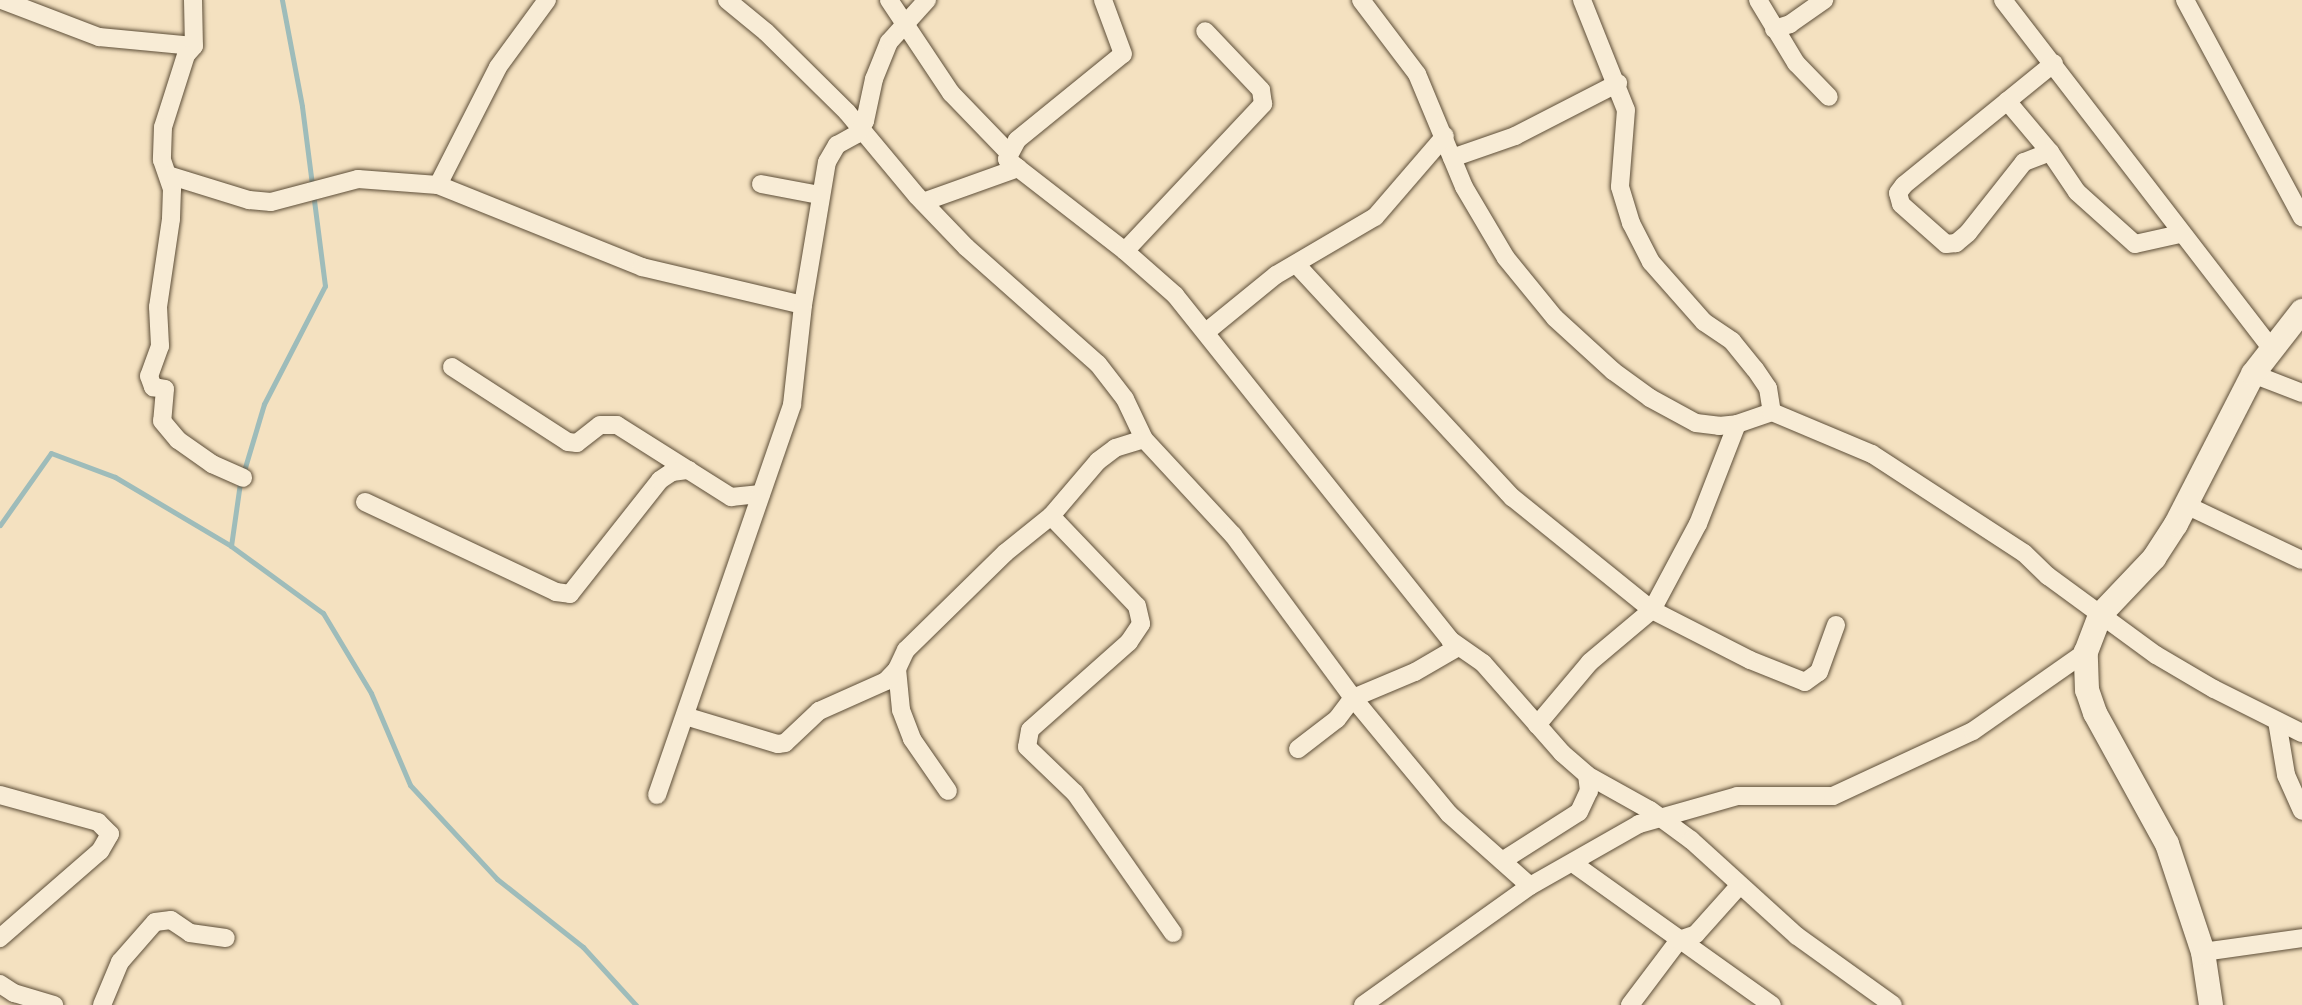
<!DOCTYPE html>
<html>
<head>
<meta charset="utf-8">
<style>
  body { margin:0 }
  #map { position:relative; width:2302px; height:1005px; overflow:hidden; background:#f4e1c0; font-family:Vollkorn,serif }
  div>[style] { position:absolute }
  [style*='--x'] { left:calc(var(--x)*1px); top:calc(var(--y)*1px); width:calc(var(--w)*1px); rotate:calc(var(--a)*1deg) }
  .stream>* { height:5px; margin:-2.5px; padding:0 2.5px; transform-origin:2.5px; border-radius:2.5px; background:#9ebcba }
  .roads { filter:drop-shadow(0 0 2px #5d4e38) drop-shadow(0 0 2px #5d4e38) }
  .minor>* { height:18px; margin:-9px; padding:0 9px; transform-origin:9px; border-radius:9px; background:#f8ecd6 }
  .tertiary>* { height:24px; margin:-12px; padding:0 12px; transform-origin:12px; border-radius:12px; background:#f8ecd6 }
  span { translate:-50% -50%; white-space:nowrap; text-align:center; line-height:1.15; -webkit-text-stroke:8px #f8ecd6; paint-order:stroke }
</style>
</head>
<body>
<div id="map">
  <div class="stream">
    <div style="--x:243;--y:474;--w:73;--a:-73.3"></div>
    <div style="--x:264;--y:404;--w:133;--a:-62.7"></div>
    <div style="--x:325;--y:286;--w:181;--a:-97.3"></div>
    <div style="--x:302;--y:106;--w:108;--a:-100.7"></div>
    <div style="--x:0;--y:525;--w:88;--a:-54.7"></div>
    <div style="--x:51;--y:453;--w:68;--a:20.6"></div>
    <div style="--x:115;--y:477;--w:135;--a:30.7"></div>
    <div style="--x:231;--y:546;--w:114;--a:36.1"></div>
    <div style="--x:323;--y:613;--w:93;--a:59"></div>
    <div style="--x:371;--y:693;--w:100;--a:67"></div>
    <div style="--x:410;--y:785;--w:128;--a:47.2"></div>
    <div style="--x:497;--y:879;--w:110;--a:38.3"></div>
    <div style="--x:583;--y:947;--w:79;--a:47.6"></div>
    <div style="--x:231;--y:546;--w:64;--a:-81.9"></div>
  </div>
  <div class="roads">
    <div class="minor">
      <div style="--x:2;--y:0;--w:104;--a:20.9"></div>
      <div style="--x:99;--y:37;--w:95;--a:5.4"></div>
      <div style="--x:193;--y:0;--w:46;--a:88.8"></div>
      <div style="--x:194;--y:46;--w:12;--a:132"></div>
      <div style="--x:186;--y:55;--w:76;--a:107.7"></div>
      <div style="--x:163;--y:127;--w:33;--a:92"></div>
      <div style="--x:162;--y:160;--w:31;--a:71"></div>
      <div style="--x:172;--y:189;--w:30;--a:92"></div>
      <div style="--x:171;--y:219;--w:89;--a:98.4"></div>
      <div style="--x:158;--y:307;--w:39;--a:87"></div>
      <div style="--x:160;--y:346;--w:32;--a:110"></div>
      <div style="--x:149;--y:376;--w:12;--a:70"></div>
      <div style="--x:153;--y:387;--w:12;--a:9"></div>
      <div style="--x:165;--y:389;--w:32;--a:95"></div>
      <div style="--x:162;--y:421;--w:25;--a:50"></div>
      <div style="--x:178;--y:440;--w:42;--a:35.2"></div>
      <div style="--x:212;--y:464;--w:34;--a:24"></div>
      <div style="--x:727;--y:0;--w:50;--a:39.4"></div>
      <div style="--x:766;--y:32;--w:114;--a:44.6"></div>
      <div style="--x:847;--y:112;--w:109;--a:50.2"></div>
      <div style="--x:917;--y:196;--w:71;--a:46.1"></div>
      <div style="--x:966;--y:247;--w:176;--a:41.6"></div>
      <div style="--x:1098;--y:364;--w:44;--a:52.4"></div>
      <div style="--x:1125;--y:399;--w:44;--a:64.6"></div>
      <div style="--x:889;--y:0;--w:112;--a:56.3"></div>
      <div style="--x:951;--y:93;--w:82;--a:46"></div>
      <div style="--x:1361;--y:0;--w:93;--a:52.9"></div>
      <div style="--x:1417;--y:74;--w:122;--a:67.4"></div>
      <div style="--x:1464;--y:187;--w:82;--a:59.4"></div>
      <div style="--x:1506;--y:258;--w:77;--a:50.8"></div>
      <div style="--x:1555;--y:318;--w:79;--a:42.4"></div>
      <div style="--x:1613;--y:371;--w:46;--a:36.1"></div>
      <div style="--x:1650;--y:398;--w:52;--a:28.5"></div>
      <div style="--x:1696;--y:423;--w:23;--a:7"></div>
      <div style="--x:1719;--y:426;--w:18;--a:-6"></div>
      <div style="--x:1737;--y:424;--w:37;--a:-19"></div>
      <div style="--x:1772;--y:412;--w:108;--a:22.8"></div>
      <div style="--x:1872;--y:454;--w:181;--a:33.1"></div>
      <div style="--x:2024;--y:553;--w:33;--a:44"></div>
      <div style="--x:2048;--y:576;--w:134;--a:36.2"></div>
      <div style="--x:2156;--y:655;--w:67;--a:30.4"></div>
      <div style="--x:2214;--y:689;--w:98;--a:26.6"></div>
      <div style="--x:1582;--y:0;--w:118;--a:68.2"></div>
      <div style="--x:1626;--y:110;--w:77;--a:94.5"></div>
      <div style="--x:1620;--y:187;--w:38;--a:73"></div>
      <div style="--x:1631;--y:223;--w:44;--a:62.9"></div>
      <div style="--x:1651;--y:262;--w:80;--a:48.5"></div>
      <div style="--x:1704;--y:322;--w:34;--a:34"></div>
      <div style="--x:1732;--y:341;--w:36;--a:51"></div>
      <div style="--x:1755;--y:369;--w:23;--a:56"></div>
      <div style="--x:1768;--y:388;--w:24;--a:81"></div>
      <div style="--x:1758;--y:0;--w:74;--a:58.9"></div>
      <div style="--x:1796;--y:63;--w:47;--a:45.9"></div>
      <div style="--x:2003;--y:0;--w:439;--a:52.4"></div>
      <div style="--x:2185;--y:0;--w:247;--a:61.7"></div>
      <div style="--x:1774;--y:29;--w:17;--a:-17"></div>
      <div style="--x:1790;--y:24;--w:42;--a:-35.2"></div>
      <div style="--x:2007;--y:101;--w:67;--a:49.9"></div>
      <div style="--x:2050;--y:152;--w:48;--a:56"></div>
      <div style="--x:2077;--y:192;--w:78;--a:41.9"></div>
      <div style="--x:2135;--y:244;--w:46;--a:-12.5"></div>
      <div style="--x:2050;--y:152;--w:28;--a:159"></div>
      <div style="--x:2024;--y:162;--w:90;--a:128.3"></div>
      <div style="--x:1968;--y:233;--w:16;--a:140"></div>
      <div style="--x:1956;--y:243;--w:10;--a:174"></div>
      <div style="--x:1946;--y:244;--w:60;--a:-138.4"></div>
      <div style="--x:1901;--y:204;--w:11;--a:-105"></div>
      <div style="--x:1898;--y:193;--w:10;--a:-53"></div>
      <div style="--x:1904;--y:185;--w:193;--a:-39.1"></div>
      <div style="--x:1452;--y:158;--w:67;--a:-19.2"></div>
      <div style="--x:1515;--y:136;--w:116;--a:-27.2"></div>
      <div style="--x:1018;--y:168;--w:14;--a:-141"></div>
      <div style="--x:1007;--y:159;--w:21;--a:-62"></div>
      <div style="--x:1017;--y:140;--w:136;--a:-39.1"></div>
      <div style="--x:1123;--y:54;--w:58;--a:-110.3"></div>
      <div style="--x:168;--y:175;--w:85;--a:17.2"></div>
      <div style="--x:249;--y:200;--w:22;--a:5"></div>
      <div style="--x:271;--y:202;--w:90;--a:-14.8"></div>
      <div style="--x:358;--y:179;--w:80;--a:4.3"></div>
      <div style="--x:438;--y:185;--w:220;--a:21.9"></div>
      <div style="--x:642;--y:267;--w:165;--a:13.3"></div>
      <div style="--x:761;--y:184;--w:60;--a:10.6"></div>
      <div style="--x:438;--y:185;--w:132;--a:-63"></div>
      <div style="--x:498;--y:67;--w:83;--a:-53.8"></div>
      <div style="--x:923;--y:202;--w:101;--a:-19.7"></div>
      <div style="--x:1018;--y:168;--w:135;--a:37.8"></div>
      <div style="--x:1125;--y:251;--w:67;--a:41.3"></div>
      <div style="--x:1175;--y:295;--w:441;--a:51.4"></div>
      <div style="--x:1450;--y:640;--w:40;--a:34.9"></div>
      <div style="--x:1483;--y:663;--w:120;--a:48.7"></div>
      <div style="--x:1562;--y:753;--w:33;--a:41"></div>
      <div style="--x:1587;--y:775;--w:72;--a:29.1"></div>
      <div style="--x:1650;--y:810;--w:51;--a:36.2"></div>
      <div style="--x:1691;--y:840;--w:143;--a:42.2"></div>
      <div style="--x:1797;--y:936;--w:118;--a:35.7"></div>
      <div style="--x:1125;--y:251;--w:202;--a:-46.8"></div>
      <div style="--x:1263;--y:104;--w:14;--a:-98"></div>
      <div style="--x:1261;--y:90;--w:81;--a:-133.5"></div>
      <div style="--x:1296;--y:264;--w:319;--a:47.2"></div>
      <div style="--x:1513;--y:498;--w:179;--a:38.9"></div>
      <div style="--x:1652;--y:610;--w:110;--a:27"></div>
      <div style="--x:1750;--y:660;--w:59;--a:21.8"></div>
      <div style="--x:1805;--y:682;--w:17;--a:-36"></div>
      <div style="--x:1819;--y:672;--w:50;--a:-70.1"></div>
      <div style="--x:1206;--y:332;--w:90;--a:-39.2"></div>
      <div style="--x:1276;--y:275;--w:115;--a:-30.4"></div>
      <div style="--x:1375;--y:217;--w:107;--a:-49.2"></div>
      <div style="--x:452;--y:367;--w:138;--a:32.9"></div>
      <div style="--x:568;--y:442;--w:9;--a:6"></div>
      <div style="--x:577;--y:443;--w:29;--a:-38"></div>
      <div style="--x:600;--y:425;--w:17;--a:0"></div>
      <div style="--x:617;--y:425;--w:135;--a:32.3"></div>
      <div style="--x:731;--y:497;--w:30;--a:-6"></div>
      <div style="--x:2253;--y:374;--w:53;--a:21.2"></div>
      <div style="--x:365;--y:502;--w:211;--a:25.2"></div>
      <div style="--x:556;--y:592;--w:14;--a:8"></div>
      <div style="--x:570;--y:594;--w:145;--a:-51.7"></div>
      <div style="--x:660;--y:480;--w:14;--a:-34"></div>
      <div style="--x:672;--y:472;--w:17;--a:-7"></div>
      <div style="--x:2186;--y:505;--w:128;--a:25.4"></div>
      <div style="--x:1051;--y:516;--w:124;--a:46.3"></div>
      <div style="--x:1137;--y:606;--w:18;--a:77"></div>
      <div style="--x:1141;--y:624;--w:22;--a:124"></div>
      <div style="--x:1129;--y:642;--w:132;--a:138.4"></div>
      <div style="--x:1030;--y:730;--w:17;--a:100"></div>
      <div style="--x:1027;--y:747;--w:66;--a:43.8"></div>
      <div style="--x:1075;--y:793;--w:171;--a:55"></div>
      <div style="--x:897;--y:669;--w:41;--a:84.4"></div>
      <div style="--x:901;--y:710;--w:31;--a:69"></div>
      <div style="--x:912;--y:739;--w:63;--a:55.3"></div>
      <div style="--x:685;--y:716;--w:97;--a:16.8"></div>
      <div style="--x:778;--y:744;--w:7;--a:-8"></div>
      <div style="--x:785;--y:743;--w:47;--a:-43.3"></div>
      <div style="--x:819;--y:711;--w:73;--a:-24.1"></div>
      <div style="--x:886;--y:681;--w:16;--a:-47"></div>
      <div style="--x:897;--y:669;--w:21;--a:-65"></div>
      <div style="--x:906;--y:650;--w:139;--a:-44.4"></div>
      <div style="--x:1005;--y:553;--w:59;--a:-38.8"></div>
      <div style="--x:1051;--y:516;--w:72;--a:-49.5"></div>
      <div style="--x:1098;--y:461;--w:21;--a:-37"></div>
      <div style="--x:1115;--y:448;--w:30;--a:-17"></div>
      <div style="--x:1144;--y:439;--w:131;--a:47.2"></div>
      <div style="--x:1233;--y:535;--w:202;--a:53.6"></div>
      <div style="--x:1353;--y:698;--w:151;--a:50.4"></div>
      <div style="--x:1449;--y:814;--w:108;--a:41.6"></div>
      <div style="--x:2277;--y:721;--w:55;--a:80.5"></div>
      <div style="--x:2286;--y:775;--w:39;--a:66"></div>
      <div style="--x:1537;--y:725;--w:82;--a:-49.9"></div>
      <div style="--x:1590;--y:662;--w:81;--a:-40"></div>
      <div style="--x:1652;--y:610;--w:98;--a:-61.9"></div>
      <div style="--x:1698;--y:524;--w:107;--a:-68.7"></div>
      <div style="--x:1298;--y:749;--w:49;--a:-37.6"></div>
      <div style="--x:1337;--y:719;--w:26;--a:-53"></div>
      <div style="--x:1353;--y:698;--w:67;--a:-22.8"></div>
      <div style="--x:1415;--y:672;--w:50;--a:-30.2"></div>
      <div style="--x:0;--y:795;--w:102;--a:15.4"></div>
      <div style="--x:98;--y:822;--w:17;--a:45"></div>
      <div style="--x:110;--y:834;--w:20;--a:120"></div>
      <div style="--x:100;--y:851;--w:133;--a:139"></div>
      <div style="--x:657;--y:795;--w:413;--a:-70.9"></div>
      <div style="--x:792;--y:405;--w:101;--a:-83.7"></div>
      <div style="--x:803;--y:305;--w:145;--a:-80.5"></div>
      <div style="--x:827;--y:162;--w:20;--a:-60"></div>
      <div style="--x:837;--y:145;--w:23;--a:-29"></div>
      <div style="--x:857;--y:134;--w:15;--a:-58"></div>
      <div style="--x:865;--y:121;--w:43;--a:-77.9"></div>
      <div style="--x:874;--y:79;--w:40;--a:-68"></div>
      <div style="--x:889;--y:42;--w:57;--a:-47.9"></div>
      <div style="--x:1502;--y:861;--w:91;--a:-32.5"></div>
      <div style="--x:1579;--y:812;--w:23;--a:-65"></div>
      <div style="--x:1589;--y:791;--w:16;--a:-97"></div>
      <div style="--x:1574;--y:864;--w:243;--a:35.5"></div>
      <div style="--x:2203;--y:952;--w:100;--a:-8"></div>
      <div style="--x:0;--y:984;--w:17;--a:33"></div>
      <div style="--x:14;--y:993;--w:42;--a:16.7"></div>
      <div style="--x:102;--y:1005;--w:47;--a:-67.3"></div>
      <div style="--x:120;--y:962;--w:53;--a:-48.8"></div>
      <div style="--x:155;--y:922;--w:16;--a:-7"></div>
      <div style="--x:171;--y:920;--w:23;--a:34"></div>
      <div style="--x:190;--y:933;--w:36;--a:8"></div>
      <div style="--x:1363;--y:1005;--w:205;--a:-35.5"></div>
      <div style="--x:1530;--y:886;--w:125;--a:-29.6"></div>
      <div style="--x:1639;--y:824;--w:102;--a:-15.9"></div>
      <div style="--x:1737;--y:796;--w:96;--a:0"></div>
      <div style="--x:1833;--y:796;--w:154;--a:-24.9"></div>
      <div style="--x:1973;--y:731;--w:138;--a:-35"></div>
      <div style="--x:1630;--y:1005;--w:81;--a:-53"></div>
      <div style="--x:1679;--y:940;--w:18;--a:-19"></div>
      <div style="--x:1696;--y:934;--w:64;--a:-48.1"></div>
    </div>
    <div class="tertiary">
      <div style="--x:2211;--y:1005;--w:54;--a:-98.6"></div>
      <div style="--x:2203;--y:952;--w:114;--a:-108.4"></div>
      <div style="--x:2167;--y:844;--w:149;--a:-118.8"></div>
      <div style="--x:2095;--y:713;--w:24;--a:-109"></div>
      <div style="--x:2087;--y:690;--w:38;--a:-92"></div>
      <div style="--x:2086;--y:652;--w:40;--a:-69"></div>
      <div style="--x:2100;--y:615;--w:79;--a:-46.5"></div>
      <div style="--x:2154;--y:558;--w:40;--a:-57.1"></div>
      <div style="--x:2176;--y:524;--w:169;--a:-62.8"></div>
      <div style="--x:2253;--y:374;--w:80;--a:-52.1"></div>
    </div>
  </div>
</div>
</body>
</html>
